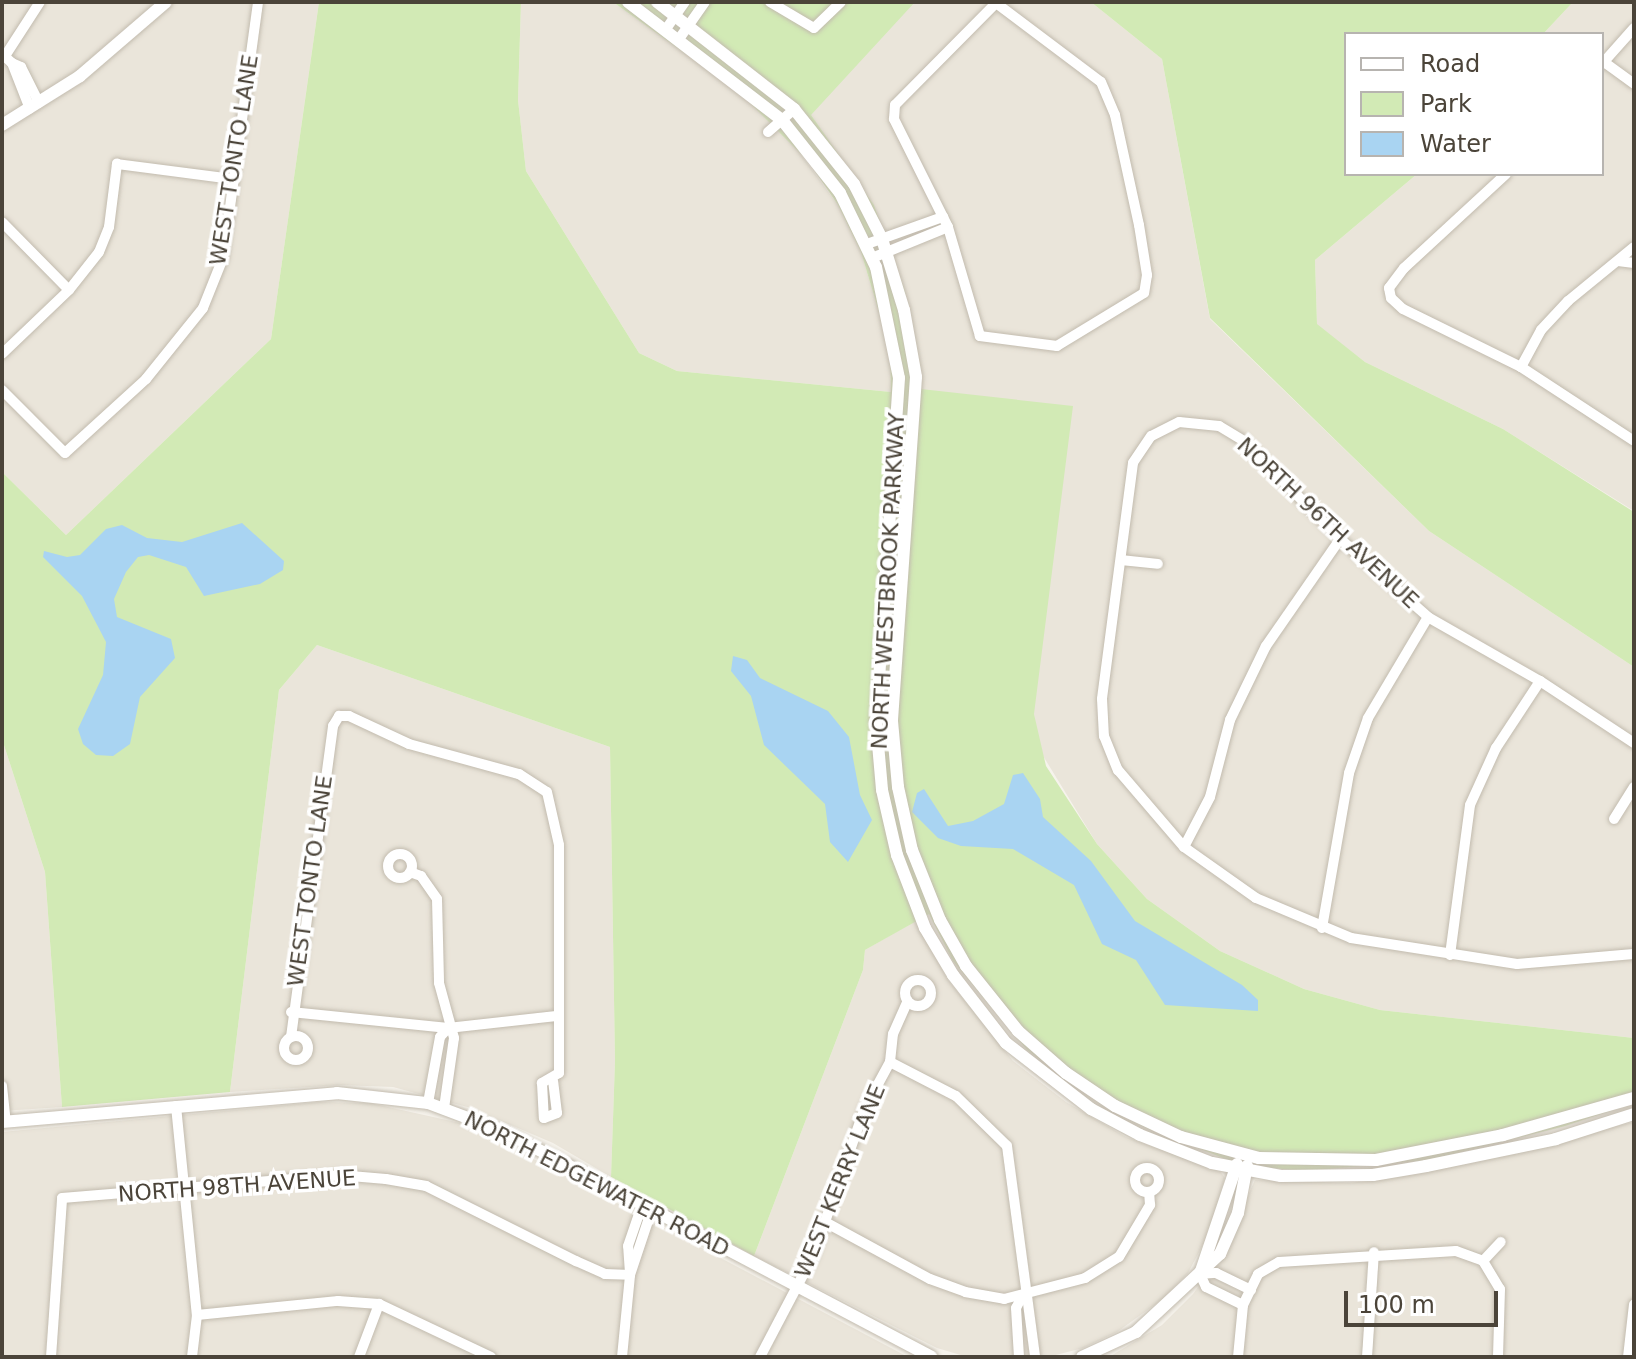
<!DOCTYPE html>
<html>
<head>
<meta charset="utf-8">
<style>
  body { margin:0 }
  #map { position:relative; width:1636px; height:1359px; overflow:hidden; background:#f6f3ec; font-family:"DejaVu Sans",sans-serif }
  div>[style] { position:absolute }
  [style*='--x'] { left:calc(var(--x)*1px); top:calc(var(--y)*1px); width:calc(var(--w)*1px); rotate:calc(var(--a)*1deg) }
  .residential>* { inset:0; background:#eae5da }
  .green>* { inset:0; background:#d2eab5 }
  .water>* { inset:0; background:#a9d4f2 }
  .roads { filter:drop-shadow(0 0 2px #c2bbae) drop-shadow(0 0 2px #c2bbae) }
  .minor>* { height:10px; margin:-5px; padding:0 5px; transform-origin:5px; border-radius:5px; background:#fff }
  .minor>.ring { margin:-5px; padding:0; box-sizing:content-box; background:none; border:10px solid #fff; border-radius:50% }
  .tertiary>* { height:12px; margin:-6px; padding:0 6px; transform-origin:6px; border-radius:6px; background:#fff }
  span { translate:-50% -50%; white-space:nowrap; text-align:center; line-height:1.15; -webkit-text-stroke:7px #fff; paint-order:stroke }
  .street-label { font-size:22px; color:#4b4439 }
  .frame { position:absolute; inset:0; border:4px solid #4b4439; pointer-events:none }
  .legend { position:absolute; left:1344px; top:32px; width:260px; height:144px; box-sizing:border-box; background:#fff; border:2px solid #b7b4b0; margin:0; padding:10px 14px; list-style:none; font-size:24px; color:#4b4439 }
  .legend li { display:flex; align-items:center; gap:16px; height:40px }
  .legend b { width:40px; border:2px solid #b7b4b0 }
  .scale { position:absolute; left:1344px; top:1291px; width:154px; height:36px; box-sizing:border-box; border:4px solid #4b4439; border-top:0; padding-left:10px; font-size:24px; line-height:28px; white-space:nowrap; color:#4b4439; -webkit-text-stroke:6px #fff; paint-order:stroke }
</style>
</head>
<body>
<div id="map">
  <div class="residential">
    <div style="clip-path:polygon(2px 2px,319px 2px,271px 339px,66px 535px,2px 472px)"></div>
    <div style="clip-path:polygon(521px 2px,613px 2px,739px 92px,787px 136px,838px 205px,861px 252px,890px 349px,891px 392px,677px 371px,639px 353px,526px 171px,518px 100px)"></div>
    <div style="clip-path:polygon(665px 2px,1091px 2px,1162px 59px,1210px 319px,1429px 531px,1634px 667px,1634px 1038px,1380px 1010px,1304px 989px,1220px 951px,1147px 899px,1097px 844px,1037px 746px,1034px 714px,921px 389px,905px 291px,874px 205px,810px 115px)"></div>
    <div style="clip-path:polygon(1573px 2px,1634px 2px,1634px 511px,1503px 429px,1365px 362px,1317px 325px,1315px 260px,1417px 174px,1602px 174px,1602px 34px,1543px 34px)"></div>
    <div style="clip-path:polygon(317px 645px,610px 747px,615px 1061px,611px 1177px,553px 1143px,471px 1108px,393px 1087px,341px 1085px,230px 1092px,279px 690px)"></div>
    <div style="clip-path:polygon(2px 739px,45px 872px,62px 1107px,2px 1111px)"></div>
    <div style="clip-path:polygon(915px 921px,948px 980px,1013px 1061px,1066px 1102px,1126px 1137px,1220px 1171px,1225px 1178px,1208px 1235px,1188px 1273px,1164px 1298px,1117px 1332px,1083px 1348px,1048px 1357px,964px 1356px,937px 1348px,754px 1256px,863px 970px,865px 950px)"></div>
    <div style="clip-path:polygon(319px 1102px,370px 1103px,469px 1125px,908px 1357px,2px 1357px,2px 1132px)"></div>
    <div style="clip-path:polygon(1634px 1122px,1634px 1357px,1109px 1357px,1162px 1325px,1193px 1294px,1221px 1256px,1255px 1180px,1350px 1183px,1423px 1173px)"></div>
  </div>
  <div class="green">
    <div style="clip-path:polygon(319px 2px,521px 2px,518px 100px,526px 171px,639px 353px,677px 371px,891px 392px,890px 349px,861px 252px,838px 205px,808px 161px,739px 92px,613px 2px,915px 2px,811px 115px,874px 205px,905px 291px,921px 389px,1073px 406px,1034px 714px,1046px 766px,1097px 844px,1147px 899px,1220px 951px,1304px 989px,1380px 1010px,1634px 1038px,1634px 1103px,1565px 1126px,1428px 1160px,1305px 1171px,1241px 1165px,1144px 1127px,1094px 1099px,1027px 1050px,953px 961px,929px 914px,865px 950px,863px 970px,754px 1256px,611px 1177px,615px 1061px,610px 747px,317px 645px,279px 690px,230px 1092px,62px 1107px,45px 872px,2px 739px,2px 472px,66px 535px,271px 339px)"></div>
    <div style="clip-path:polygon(1091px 2px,1573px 2px,1543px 34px,1346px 34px,1346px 174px,1417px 174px,1315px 260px,1317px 324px,1365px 362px,1503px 429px,1634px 512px,1634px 667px,1429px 531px,1210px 318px,1162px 59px)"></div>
  </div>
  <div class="water">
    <div style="clip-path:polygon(242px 523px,284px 561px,283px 570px,260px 584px,204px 596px,186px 567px,149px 555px,138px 557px,126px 572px,114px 599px,117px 617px,171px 639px,175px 658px,140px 697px,130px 744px,113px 756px,96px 755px,83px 744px,78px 729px,103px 675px,106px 642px,82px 596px,43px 557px,44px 551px,67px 557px,80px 555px,106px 529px,122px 525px,147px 538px,182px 542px)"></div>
    <div style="clip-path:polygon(733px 656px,747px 660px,760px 678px,828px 711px,849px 737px,860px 795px,872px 820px,848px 862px,830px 842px,825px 804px,764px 745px,751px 696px,731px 671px)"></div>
    <div style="clip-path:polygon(1023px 773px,1040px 799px,1043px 817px,1091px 861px,1135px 921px,1242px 985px,1258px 1000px,1258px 1011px,1165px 1005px,1136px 960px,1102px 944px,1074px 885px,1013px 849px,961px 846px,938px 838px,912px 812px,917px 793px,924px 789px,948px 826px,973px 821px,1004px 804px,1013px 775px)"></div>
  </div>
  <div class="roads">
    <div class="minor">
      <div style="--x:770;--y:2;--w:51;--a:30.6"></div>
      <div style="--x:814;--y:28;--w:37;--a:-44"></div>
      <div style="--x:996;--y:3;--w:131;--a:37"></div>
      <div style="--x:1101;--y:82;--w:36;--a:67"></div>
      <div style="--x:1115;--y:115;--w:113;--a:77.7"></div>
      <div style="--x:1139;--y:225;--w:51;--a:80.9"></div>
      <div style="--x:1147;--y:275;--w:18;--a:99"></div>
      <div style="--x:1144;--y:293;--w:102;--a:148.7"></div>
      <div style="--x:1057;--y:346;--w:78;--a:-172.6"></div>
      <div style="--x:980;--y:336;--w:114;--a:-106.4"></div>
      <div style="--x:948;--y:227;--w:121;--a:-116.6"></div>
      <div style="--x:894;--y:119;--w:14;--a:-86"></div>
      <div style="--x:895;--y:105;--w:144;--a:-45.3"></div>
      <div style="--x:666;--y:29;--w:33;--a:-55"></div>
      <div style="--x:679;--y:39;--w:45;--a:-54.9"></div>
      <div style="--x:2;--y:54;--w:13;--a:42"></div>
      <div style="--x:12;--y:63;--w:49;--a:68.6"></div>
      <div style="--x:5;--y:56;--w:64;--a:-57.1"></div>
      <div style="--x:1604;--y:62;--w:37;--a:36"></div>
      <div style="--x:12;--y:63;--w:10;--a:24"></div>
      <div style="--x:21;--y:67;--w:40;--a:63.4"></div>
      <div style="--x:1602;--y:64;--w:48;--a:-48.4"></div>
      <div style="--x:768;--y:132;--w:35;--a:-41"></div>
      <div style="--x:1506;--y:174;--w:139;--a:137.3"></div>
      <div style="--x:1404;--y:268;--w:25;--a:127"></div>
      <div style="--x:1389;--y:288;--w:10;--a:79"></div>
      <div style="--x:1391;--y:298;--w:16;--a:43"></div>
      <div style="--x:1403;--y:309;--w:131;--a:26.2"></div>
      <div style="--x:1521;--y:367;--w:135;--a:33.2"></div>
      <div style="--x:2;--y:222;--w:95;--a:45.4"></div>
      <div style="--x:867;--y:244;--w:81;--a:-19.6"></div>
      <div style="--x:872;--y:258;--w:82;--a:-22.2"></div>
      <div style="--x:1618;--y:261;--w:16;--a:7"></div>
      <div style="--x:2;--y:354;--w:93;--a:-43.7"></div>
      <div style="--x:69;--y:290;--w:48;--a:-51.7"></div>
      <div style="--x:99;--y:252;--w:27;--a:-68"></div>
      <div style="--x:109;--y:227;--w:64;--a:-82.8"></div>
      <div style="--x:117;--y:164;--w:117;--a:7.4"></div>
      <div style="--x:1521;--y:367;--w:42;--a:-61.6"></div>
      <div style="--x:1541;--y:330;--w:40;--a:-47"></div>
      <div style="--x:1568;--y:301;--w:85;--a:-39.3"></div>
      <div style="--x:2;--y:390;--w:89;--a:45"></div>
      <div style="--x:65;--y:453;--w:110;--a:-42.4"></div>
      <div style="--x:146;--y:379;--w:91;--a:-51.2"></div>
      <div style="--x:203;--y:308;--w:54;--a:-68.2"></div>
      <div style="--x:223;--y:258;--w:258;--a:-82.2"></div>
      <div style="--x:1121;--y:560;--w:37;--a:6"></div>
      <div style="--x:1634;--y:743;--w:113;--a:-146.6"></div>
      <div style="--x:1540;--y:681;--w:129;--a:-150.3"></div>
      <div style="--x:1428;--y:617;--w:118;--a:-138.4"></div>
      <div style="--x:1340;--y:539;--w:137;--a:-134.4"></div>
      <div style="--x:1244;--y:441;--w:29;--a:-149"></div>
      <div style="--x:1219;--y:426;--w:40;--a:-174.3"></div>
      <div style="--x:1179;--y:422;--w:31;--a:153"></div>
      <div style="--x:1151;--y:436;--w:32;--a:124"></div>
      <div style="--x:1133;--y:463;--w:238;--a:97.5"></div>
      <div style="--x:1102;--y:699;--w:37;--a:87"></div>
      <div style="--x:1104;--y:736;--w:37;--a:68"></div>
      <div style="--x:1118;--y:770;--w:101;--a:49.4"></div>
      <div style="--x:1184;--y:847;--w:88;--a:35.3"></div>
      <div style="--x:1256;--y:898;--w:103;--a:22.8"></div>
      <div style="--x:1351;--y:938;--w:168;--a:8.9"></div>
      <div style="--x:1517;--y:964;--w:117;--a:-4.9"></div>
      <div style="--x:1614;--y:819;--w:38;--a:-58"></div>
      <div style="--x:1184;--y:847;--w:56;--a:-62.5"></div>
      <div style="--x:1210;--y:797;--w:80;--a:-75.4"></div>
      <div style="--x:1230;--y:720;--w:82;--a:-64.1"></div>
      <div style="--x:1266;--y:646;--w:130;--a:-55.3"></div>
      <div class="ring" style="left:388px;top:854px;width:14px;height:14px"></div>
      <div style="--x:410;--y:872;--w:12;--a:20"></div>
      <div style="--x:421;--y:876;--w:28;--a:55"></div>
      <div style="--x:437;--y:899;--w:84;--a:88.6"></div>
      <div style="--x:439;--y:983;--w:57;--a:74.7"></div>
      <div style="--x:454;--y:1038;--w:71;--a:98.1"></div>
      <div style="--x:1322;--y:928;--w:157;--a:-80.1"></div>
      <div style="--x:1349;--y:773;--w:58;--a:-70.9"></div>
      <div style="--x:1368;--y:718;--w:117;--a:-59.3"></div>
      <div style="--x:1450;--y:955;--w:151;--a:-82.4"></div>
      <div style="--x:1470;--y:805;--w:63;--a:-65.5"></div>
      <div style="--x:1496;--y:748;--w:80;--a:-56.7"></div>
      <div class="ring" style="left:905px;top:980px;width:16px;height:16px"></div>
      <div style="--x:291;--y:1012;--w:158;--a:5.8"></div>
      <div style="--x:448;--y:1028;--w:109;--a:-6.3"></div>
      <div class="ring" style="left:284px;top:1036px;width:14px;height:14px"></div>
      <div style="--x:291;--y:1037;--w:314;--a:-82.3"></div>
      <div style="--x:333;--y:726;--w:12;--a:-59"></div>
      <div style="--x:339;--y:716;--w:10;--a:0"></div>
      <div style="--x:349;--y:716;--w:66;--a:25"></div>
      <div style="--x:409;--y:744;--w:114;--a:15.3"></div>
      <div style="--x:519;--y:774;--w:33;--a:33"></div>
      <div style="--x:547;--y:792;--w:54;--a:77.2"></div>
      <div style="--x:559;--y:845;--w:228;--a:90"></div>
      <div style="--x:559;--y:1073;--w:20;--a:150"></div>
      <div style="--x:542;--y:1083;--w:35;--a:87"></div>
      <div style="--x:544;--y:1118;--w:14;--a:-21"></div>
      <div style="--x:557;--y:1113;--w:32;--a:-97"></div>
      <div style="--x:890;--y:1062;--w:74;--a:27.3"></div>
      <div style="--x:956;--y:1096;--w:71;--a:44.4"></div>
      <div style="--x:1007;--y:1146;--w:213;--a:82.4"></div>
      <div style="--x:2;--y:1086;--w:36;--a:84"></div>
      <div style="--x:428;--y:1103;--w:67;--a:-79.7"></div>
      <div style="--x:440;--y:1037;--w:12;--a:-48"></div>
      <div style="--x:176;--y:1106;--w:210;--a:84.3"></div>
      <div style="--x:197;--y:1315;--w:42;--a:96.8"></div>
      <div class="ring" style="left:1135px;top:1168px;width:14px;height:14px"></div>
      <div style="--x:825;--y:1222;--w:119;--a:28.5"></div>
      <div style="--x:930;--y:1279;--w:37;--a:20"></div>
      <div style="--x:965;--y:1292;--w:40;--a:10"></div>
      <div style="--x:1004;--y:1299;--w:84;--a:-14.5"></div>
      <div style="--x:1085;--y:1278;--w:40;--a:-32"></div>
      <div style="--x:1119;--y:1257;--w:61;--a:-59.2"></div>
      <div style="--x:1150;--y:1205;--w:13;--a:-94"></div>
      <div style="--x:1483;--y:1261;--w:26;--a:-47"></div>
      <div style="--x:630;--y:1273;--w:27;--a:-94"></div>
      <div style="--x:628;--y:1246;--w:43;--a:-71.1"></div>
      <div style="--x:1243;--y:1305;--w:41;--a:-154.1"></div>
      <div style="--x:1206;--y:1287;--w:14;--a:-115"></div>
      <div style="--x:1200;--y:1274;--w:16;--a:-4"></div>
      <div style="--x:1216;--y:1273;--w:39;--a:26"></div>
      <div style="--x:197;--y:1315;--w:142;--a:-5.7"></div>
      <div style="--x:338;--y:1301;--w:41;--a:4.2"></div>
      <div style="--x:379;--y:1304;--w:124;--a:25.3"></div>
      <div style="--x:51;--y:1357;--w:159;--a:-86"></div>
      <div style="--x:62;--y:1198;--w:278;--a:-4.7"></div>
      <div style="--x:339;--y:1175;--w:47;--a:4.9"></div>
      <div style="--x:386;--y:1179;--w:41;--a:9.9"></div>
      <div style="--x:426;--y:1186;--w:168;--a:26.6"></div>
      <div style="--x:576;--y:1261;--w:32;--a:24"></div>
      <div style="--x:605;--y:1274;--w:25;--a:2"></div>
      <div style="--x:359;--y:1357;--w:57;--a:-69.3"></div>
      <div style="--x:622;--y:1357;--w:82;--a:-84.4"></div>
      <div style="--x:630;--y:1275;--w:70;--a:-71.6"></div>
      <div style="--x:760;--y:1357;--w:114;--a:-62.3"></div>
      <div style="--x:813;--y:1256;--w:155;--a:-70.7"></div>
      <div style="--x:864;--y:1110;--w:55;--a:-61.6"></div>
      <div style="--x:890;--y:1062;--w:28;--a:-84"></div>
      <div style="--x:893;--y:1034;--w:36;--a:-66"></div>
      <div style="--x:1019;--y:1357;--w:49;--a:-93.5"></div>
      <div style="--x:1016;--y:1308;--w:15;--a:-62"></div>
      <div style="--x:1238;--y:1357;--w:52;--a:-84.5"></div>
      <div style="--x:1243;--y:1305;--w:34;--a:-64"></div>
      <div style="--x:1258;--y:1274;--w:24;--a:-30"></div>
      <div style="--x:1279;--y:1262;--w:177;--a:-3.6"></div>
      <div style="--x:1456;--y:1251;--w:29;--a:20"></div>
      <div style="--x:1483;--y:1261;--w:33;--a:59"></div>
      <div style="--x:1500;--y:1289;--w:68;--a:91.7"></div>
      <div style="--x:1367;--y:1357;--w:105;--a:-86.2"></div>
      <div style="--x:1628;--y:1357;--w:53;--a:-83.5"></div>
    </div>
    <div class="tertiary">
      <div style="--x:628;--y:2;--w:194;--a:37.5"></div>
      <div style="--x:782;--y:120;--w:93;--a:51.5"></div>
      <div style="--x:840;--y:193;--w:82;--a:64.1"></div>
      <div style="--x:876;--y:267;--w:113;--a:78.3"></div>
      <div style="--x:899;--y:378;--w:344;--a:93.8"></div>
      <div style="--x:876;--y:721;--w:69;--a:85"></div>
      <div style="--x:882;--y:790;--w:67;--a:77"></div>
      <div style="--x:897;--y:855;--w:78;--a:69"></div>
      <div style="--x:925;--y:928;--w:55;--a:59.2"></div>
      <div style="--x:953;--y:975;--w:86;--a:52.1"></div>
      <div style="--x:1006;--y:1043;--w:108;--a:37.8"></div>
      <div style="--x:1091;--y:1109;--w:55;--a:28"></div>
      <div style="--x:1140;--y:1135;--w:77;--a:21.3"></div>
      <div style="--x:1212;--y:1163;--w:70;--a:10.7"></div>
      <div style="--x:1281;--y:1176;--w:92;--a:-0.6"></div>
      <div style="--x:1373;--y:1175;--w:54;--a:-9.6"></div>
      <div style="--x:1426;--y:1166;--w:133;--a:-11.7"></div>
      <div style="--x:1556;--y:1139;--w:82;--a:-17.8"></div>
      <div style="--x:657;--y:2;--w:174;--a:38"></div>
      <div style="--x:794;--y:109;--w:96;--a:51.3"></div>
      <div style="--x:854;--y:184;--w:62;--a:63"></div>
      <div style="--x:882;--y:239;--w:74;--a:72.8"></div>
      <div style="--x:904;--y:310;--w:68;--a:79.8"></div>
      <div style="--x:916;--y:377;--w:345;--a:94"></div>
      <div style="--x:892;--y:721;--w:66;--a:84.8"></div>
      <div style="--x:898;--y:787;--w:65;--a:77.5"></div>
      <div style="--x:912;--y:850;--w:75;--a:68.2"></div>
      <div style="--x:940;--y:920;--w:53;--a:60.5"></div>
      <div style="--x:966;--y:966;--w:83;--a:51.3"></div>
      <div style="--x:1018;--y:1031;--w:64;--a:41.2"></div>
      <div style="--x:1066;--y:1073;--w:59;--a:34"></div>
      <div style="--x:1115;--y:1106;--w:73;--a:25.2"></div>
      <div style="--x:1181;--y:1137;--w:81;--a:15.1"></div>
      <div style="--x:1259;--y:1158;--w:117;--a:1"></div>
      <div style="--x:1376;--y:1160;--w:129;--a:-11.1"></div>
      <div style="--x:1503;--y:1135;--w:136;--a:-15.8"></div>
      <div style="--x:2;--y:125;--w:92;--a:-32.1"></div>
      <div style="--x:80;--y:76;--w:113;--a:-40.7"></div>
      <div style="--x:2;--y:1122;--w:336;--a:-4.9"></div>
      <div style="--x:337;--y:1093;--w:92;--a:6.3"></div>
      <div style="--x:428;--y:1103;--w:82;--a:20.6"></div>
      <div style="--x:505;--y:1132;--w:482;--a:27.8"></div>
      <div style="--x:1200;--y:1274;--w:116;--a:-71.4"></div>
      <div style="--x:1082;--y:1357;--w:60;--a:-24.8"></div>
      <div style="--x:1136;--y:1332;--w:115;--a:-42.9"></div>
      <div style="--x:1220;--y:1254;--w:45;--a:-66.3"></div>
      <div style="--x:1238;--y:1213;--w:48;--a:-79.2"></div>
    </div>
  </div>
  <div class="street-label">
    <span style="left:234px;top:160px;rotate:-81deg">WEST TONTO LANE</span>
    <span style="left:1328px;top:523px;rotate:43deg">NORTH 96TH AVENUE</span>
    <span style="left:888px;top:581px;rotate:-87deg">NORTH WESTBROOK PARKWAY</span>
    <span style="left:310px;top:881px;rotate:-82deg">WEST TONTO LANE</span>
    <span style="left:840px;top:1181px;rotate:-68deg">WEST KERRY LANE</span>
    <span style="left:597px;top:1184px;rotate:27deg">NORTH EDGEWATER ROAD</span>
    <span style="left:237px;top:1186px;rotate:-4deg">NORTH 98TH AVENUE</span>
  </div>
  <div class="frame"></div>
  <ul class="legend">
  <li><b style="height:10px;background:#fff"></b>Road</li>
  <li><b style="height:22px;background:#d2eab5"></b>Park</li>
  <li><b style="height:22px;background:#a9d4f2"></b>Water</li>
  </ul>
  <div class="scale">100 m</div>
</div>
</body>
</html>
